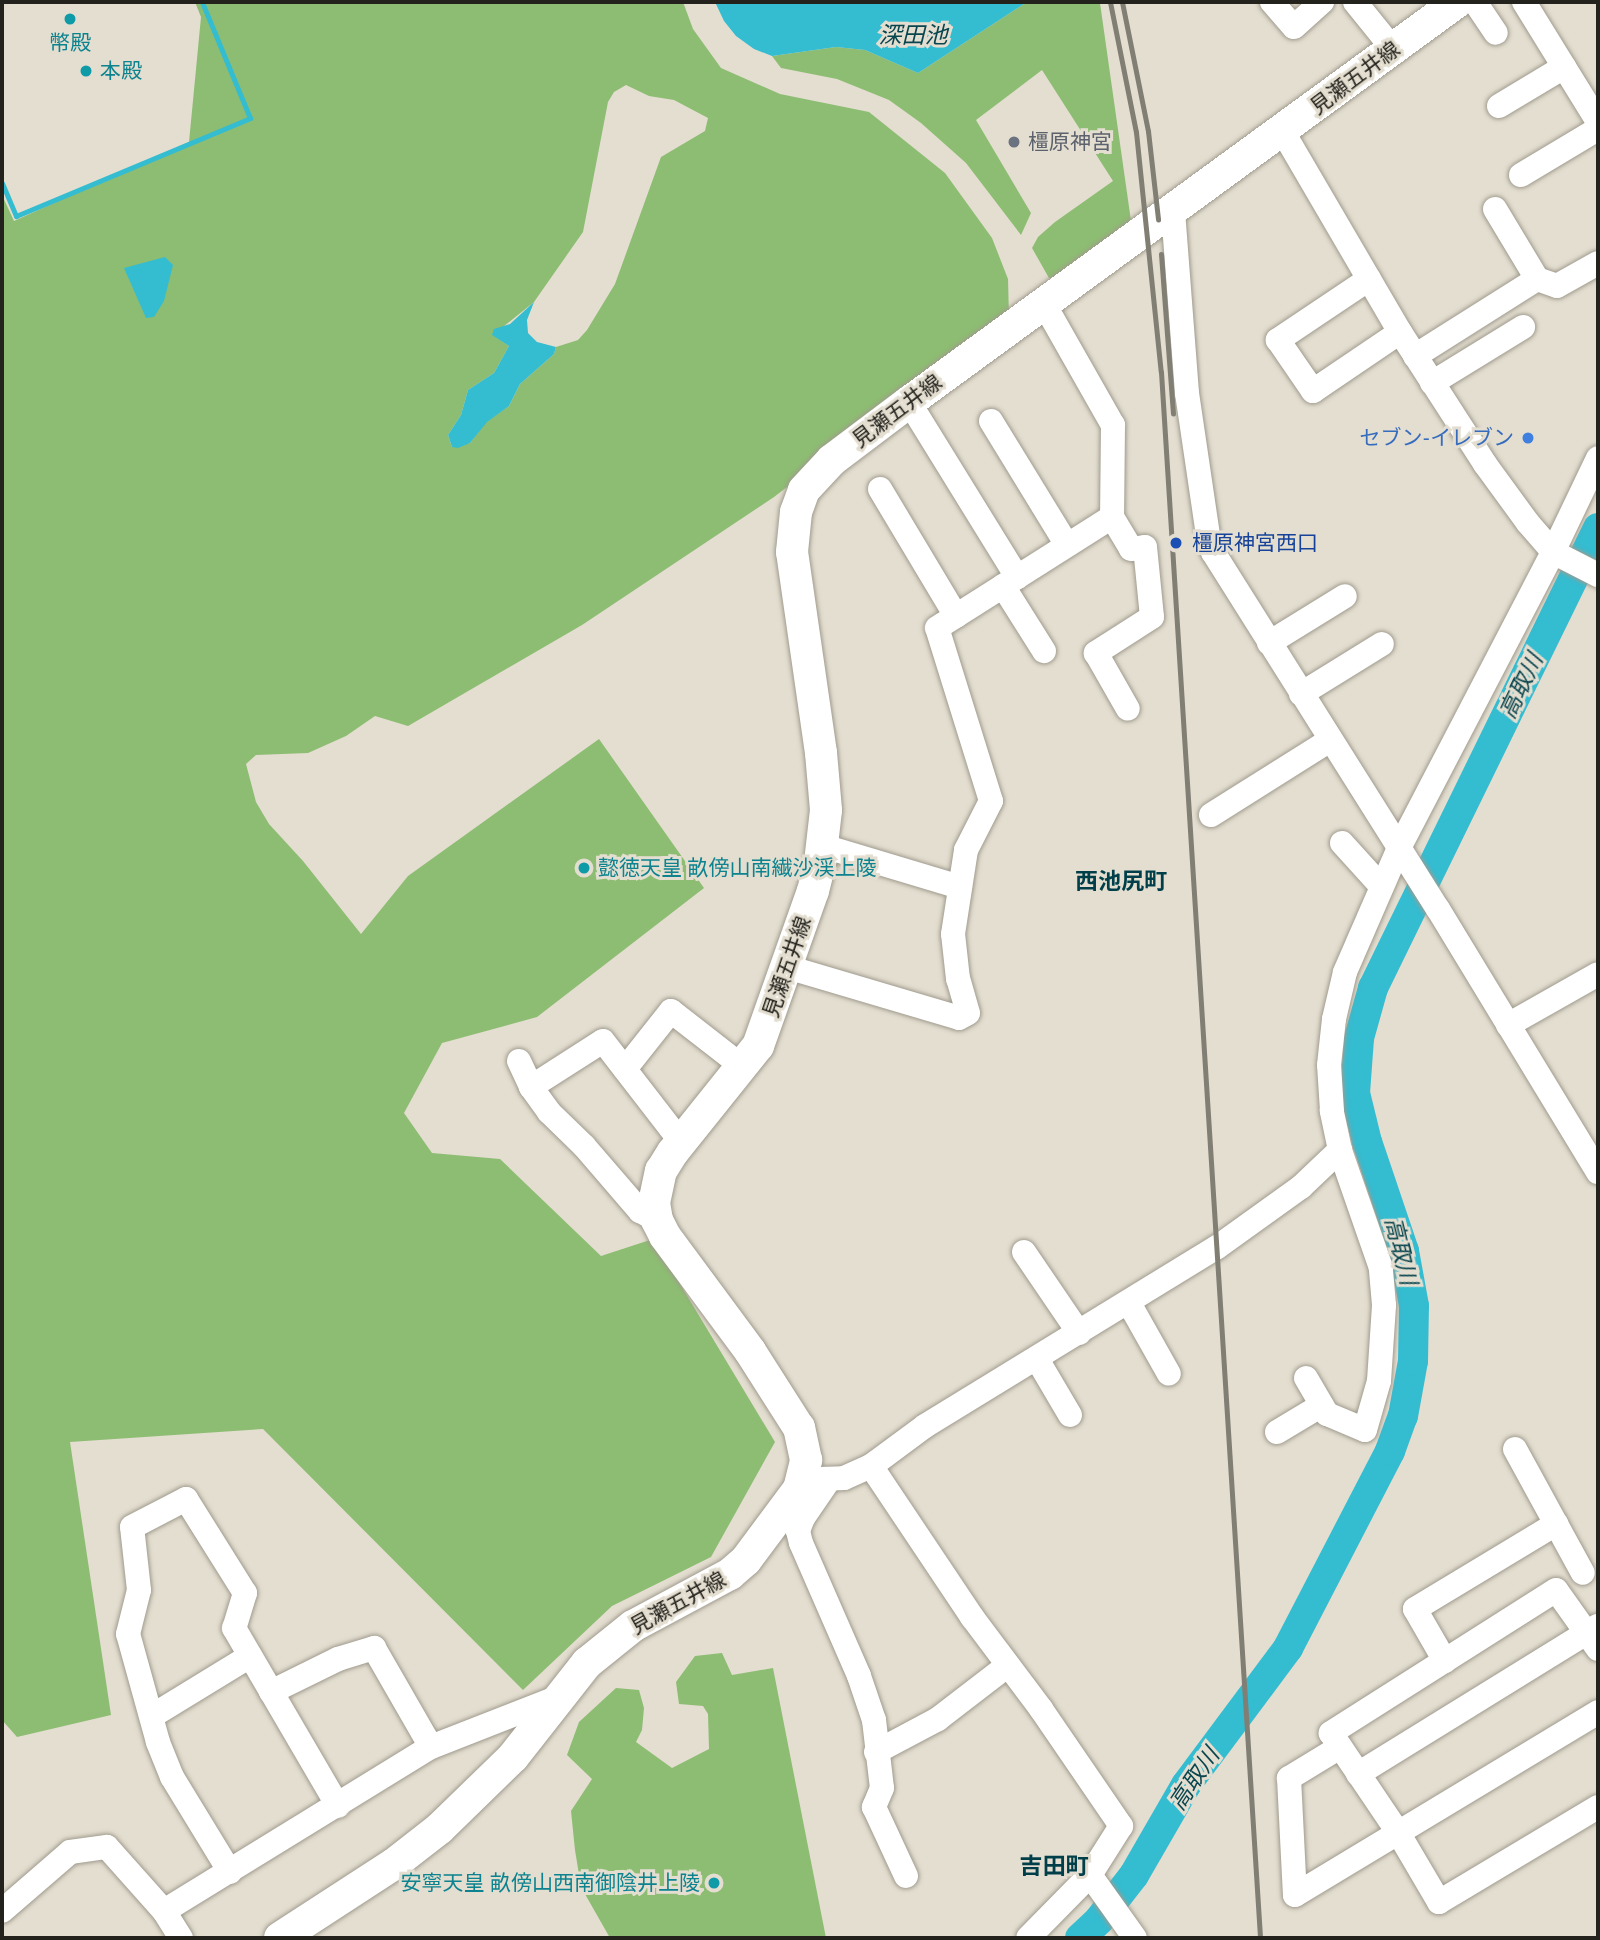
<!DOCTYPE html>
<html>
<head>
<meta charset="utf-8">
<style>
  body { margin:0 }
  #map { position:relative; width:1600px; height:1940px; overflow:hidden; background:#e3ded0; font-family:"PT Sans","Noto Sans JP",sans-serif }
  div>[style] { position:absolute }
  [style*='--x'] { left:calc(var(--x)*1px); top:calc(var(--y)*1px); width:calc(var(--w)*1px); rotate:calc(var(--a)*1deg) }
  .forest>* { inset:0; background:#8dbd72 }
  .water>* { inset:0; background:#34bcd1 }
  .stream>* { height:5px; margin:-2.5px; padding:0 2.5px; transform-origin:2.5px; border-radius:2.5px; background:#34bcd1 }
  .river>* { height:30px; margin:-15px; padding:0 15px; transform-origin:15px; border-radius:15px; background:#34bcd1 }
  .roads { filter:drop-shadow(0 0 2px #a09b8e) drop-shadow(0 0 2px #a09b8e) }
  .minor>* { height:24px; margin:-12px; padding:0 12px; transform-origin:12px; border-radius:12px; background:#fff }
  .major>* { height:32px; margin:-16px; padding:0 16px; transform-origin:16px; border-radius:16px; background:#fff }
  .rail>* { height:5px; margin:-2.5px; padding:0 2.5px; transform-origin:2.5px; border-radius:2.5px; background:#817e74 }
  .dots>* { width:19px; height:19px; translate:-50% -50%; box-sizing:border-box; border:4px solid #e3ded0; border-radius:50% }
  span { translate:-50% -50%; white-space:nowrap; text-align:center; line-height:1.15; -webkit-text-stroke:6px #e3ded0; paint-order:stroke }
  .culture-label { font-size:21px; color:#0d838f }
  .left { translate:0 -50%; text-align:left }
  .right { translate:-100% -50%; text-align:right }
  .street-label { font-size:21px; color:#24221d }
  .worship-label { font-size:21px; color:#5b616d }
  .shop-label { font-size:21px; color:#366cbe }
  .transit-label { font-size:21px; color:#164399 }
  .water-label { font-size:23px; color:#09454e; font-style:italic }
  .neighbourhood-label { font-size:23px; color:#003f4a; font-weight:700 }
  .frame { position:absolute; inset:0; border:4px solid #24221d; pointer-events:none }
</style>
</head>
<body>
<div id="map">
  <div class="forest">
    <div style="clip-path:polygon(evenodd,195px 2px,683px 2px,693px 29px,721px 68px,780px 94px,869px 112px,945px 173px,992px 238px,1008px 279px,1009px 317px,774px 497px,582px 625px,408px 726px,375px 716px,346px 736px,308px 753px,256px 755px,246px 764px,256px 802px,269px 824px,303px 861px,361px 934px,408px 876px,599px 739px,704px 888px,537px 1017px,442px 1043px,404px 1113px,432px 1153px,500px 1159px,601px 1256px,653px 1239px,775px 1442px,711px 1557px,612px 1606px,523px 1690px,263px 1429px,70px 1442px,111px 1715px,17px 1737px,2px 1720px,2px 195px,14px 221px,189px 142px,201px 17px,195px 2px,626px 85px,649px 96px,674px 100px,708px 118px,705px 131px,661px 157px,615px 284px,587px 330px,578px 340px,556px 347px,554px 354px,520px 384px,509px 406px,486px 422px,470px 443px,452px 447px,448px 435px,461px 415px,468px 390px,494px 373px,509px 346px,493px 335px,534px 302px,583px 232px,608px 102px,614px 92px,626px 85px)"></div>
    <div style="clip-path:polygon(1027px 2px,1100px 3px,1132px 228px,1061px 277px,1049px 278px,1032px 248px,1038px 237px,1055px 222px,1113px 181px,1042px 70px,976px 120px,1031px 213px,1021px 235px,966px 163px,921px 123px,889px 100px,837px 79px,781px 68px,772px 56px,836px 47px,865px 50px,918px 73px)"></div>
    <div style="clip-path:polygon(722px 1653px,732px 1675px,773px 1668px,826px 1938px,610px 1938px,581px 1887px,575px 1850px,571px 1811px,592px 1779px,567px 1755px,579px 1722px,616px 1688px,639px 1690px,644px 1708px,642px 1730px,636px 1742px,672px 1768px,709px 1749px,708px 1714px,703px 1706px,679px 1704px,676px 1682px,695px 1656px)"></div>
  </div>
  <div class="water">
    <div style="clip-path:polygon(715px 2px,1027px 2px,918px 73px,865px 50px,836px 47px,772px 56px,754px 49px,736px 36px,724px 21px)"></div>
    <div style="clip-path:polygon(165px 257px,173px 265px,164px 301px,154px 317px,146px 318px,124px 268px)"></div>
    <div style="clip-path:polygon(534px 302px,527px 320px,528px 333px,537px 342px,556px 347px,554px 354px,520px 384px,509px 406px,487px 422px,470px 443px,458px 448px,452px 447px,448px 435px,461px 415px,468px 390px,494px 373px,509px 346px,492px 335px,494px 329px,510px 324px)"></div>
  </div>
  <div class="stream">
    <div style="--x:2;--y:183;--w:36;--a:67"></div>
    <div style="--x:16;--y:216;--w:254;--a:-22.7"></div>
    <div style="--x:250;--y:118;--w:126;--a:-112.5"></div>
  </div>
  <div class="river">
    <div style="--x:1080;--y:1938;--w:26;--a:-43"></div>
    <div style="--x:1099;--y:1920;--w:57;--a:-52.1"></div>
    <div style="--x:1134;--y:1875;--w:104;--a:-60"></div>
    <div style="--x:1186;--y:1785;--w:171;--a:-53.3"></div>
    <div style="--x:1288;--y:1648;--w:222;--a:-62.6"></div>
    <div style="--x:1390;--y:1451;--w:37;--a:-70"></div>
    <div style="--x:1403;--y:1416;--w:56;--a:-79.7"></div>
    <div style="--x:1413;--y:1361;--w:55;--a:-89"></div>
    <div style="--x:1414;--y:1306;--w:56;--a:-100.3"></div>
    <div style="--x:1404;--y:1251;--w:115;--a:-108.7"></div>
    <div style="--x:1367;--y:1142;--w:50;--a:-103.8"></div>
    <div style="--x:1355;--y:1093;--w:55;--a:-85.8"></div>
    <div style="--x:1359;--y:1038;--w:52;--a:-74.4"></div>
    <div style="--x:1373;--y:988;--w:512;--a:-63.94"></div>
  </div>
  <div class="roads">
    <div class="minor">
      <div style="--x:1272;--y:2;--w:33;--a:49"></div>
      <div style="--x:1294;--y:27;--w:38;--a:-42"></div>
      <div style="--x:1355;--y:2;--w:60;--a:51"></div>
      <div style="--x:1475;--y:2;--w:37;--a:56"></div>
      <div style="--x:1524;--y:2;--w:141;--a:58.3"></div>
      <div style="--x:1499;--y:106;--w:76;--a:-31"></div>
      <div style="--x:1283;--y:132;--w:232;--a:59.7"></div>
      <div style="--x:1400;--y:332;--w:157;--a:57.2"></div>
      <div style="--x:1485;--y:464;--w:73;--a:53.9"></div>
      <div style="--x:1528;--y:523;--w:38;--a:49"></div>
      <div style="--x:1553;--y:552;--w:51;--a:27.1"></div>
      <div style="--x:1521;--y:175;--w:90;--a:-30.9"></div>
      <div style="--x:1495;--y:209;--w:82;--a:59"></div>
      <div style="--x:1173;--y:211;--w:183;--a:85.6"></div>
      <div style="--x:1187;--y:393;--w:145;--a:81.6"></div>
      <div style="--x:1208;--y:536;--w:17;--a:73"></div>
      <div style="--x:1213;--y:552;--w:422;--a:57.8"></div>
      <div style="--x:1438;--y:909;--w:308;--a:58.7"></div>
      <div style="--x:1369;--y:279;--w:110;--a:146.2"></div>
      <div style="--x:1278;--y:340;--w:62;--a:55.5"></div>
      <div style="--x:1313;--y:391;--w:105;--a:-34.1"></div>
      <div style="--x:1043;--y:302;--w:142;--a:60.4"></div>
      <div style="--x:1113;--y:425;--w:92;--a:90.6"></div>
      <div style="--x:1112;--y:517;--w:37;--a:59"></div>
      <div style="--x:1131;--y:549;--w:14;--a:-8"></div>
      <div style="--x:1145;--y:547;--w:70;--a:84.3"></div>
      <div style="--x:1152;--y:617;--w:67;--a:147.3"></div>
      <div style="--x:1096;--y:653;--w:64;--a:60.3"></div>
      <div style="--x:1415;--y:356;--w:144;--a:-32.3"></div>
      <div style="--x:1537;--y:279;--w:21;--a:19"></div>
      <div style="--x:1557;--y:286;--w:47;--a:-29.3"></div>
      <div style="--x:1432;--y:383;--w:107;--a:-31.6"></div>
      <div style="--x:909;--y:402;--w:206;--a:58.3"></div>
      <div style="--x:991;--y:421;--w:145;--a:58.5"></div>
      <div style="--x:880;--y:489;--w:148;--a:59.1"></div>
      <div style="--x:1003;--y:586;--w:77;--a:57.8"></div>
      <div style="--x:1269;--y:643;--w:89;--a:-31.7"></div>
      <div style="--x:1301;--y:694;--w:95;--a:-31.7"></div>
      <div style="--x:1211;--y:815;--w:141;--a:-32.2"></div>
      <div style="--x:1342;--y:843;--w:58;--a:47.8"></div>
      <div style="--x:823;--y:846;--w:143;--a:16.7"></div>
      <div style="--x:787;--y:967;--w:179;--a:16.5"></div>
      <div style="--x:959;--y:1018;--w:10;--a:-29"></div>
      <div style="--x:968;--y:1013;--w:35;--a:-106"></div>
      <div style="--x:958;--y:979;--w:45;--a:-96.3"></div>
      <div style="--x:953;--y:934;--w:85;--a:-81.2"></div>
      <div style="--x:966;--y:850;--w:55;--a:-63"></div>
      <div style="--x:991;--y:801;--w:181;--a:-107.3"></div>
      <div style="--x:937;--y:628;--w:207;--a:-32.4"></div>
      <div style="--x:1508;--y:1025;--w:103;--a:-29.5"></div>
      <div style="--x:519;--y:1061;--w:29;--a:65"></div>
      <div style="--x:531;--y:1087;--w:31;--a:54"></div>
      <div style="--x:549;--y:1112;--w:49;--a:44.2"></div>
      <div style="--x:584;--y:1146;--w:86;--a:49.3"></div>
      <div style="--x:640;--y:1211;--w:19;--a:28"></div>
      <div style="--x:625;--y:1069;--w:74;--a:-51.6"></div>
      <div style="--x:671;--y:1011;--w:91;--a:37.9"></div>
      <div style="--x:531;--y:1087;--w:85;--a:-32.6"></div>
      <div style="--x:603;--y:1041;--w:128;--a:52.3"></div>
      <div style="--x:1024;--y:1252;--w:98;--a:55.8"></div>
      <div style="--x:1129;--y:1303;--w:81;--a:60.6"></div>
      <div style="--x:1037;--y:1359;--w:65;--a:59.5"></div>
      <div style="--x:1306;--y:1378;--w:42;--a:59.7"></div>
      <div style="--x:1327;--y:1414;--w:41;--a:22.8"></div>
      <div style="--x:1365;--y:1430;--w:51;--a:-74.1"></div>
      <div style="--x:1379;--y:1381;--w:76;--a:-86.2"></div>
      <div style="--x:1384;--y:1305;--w:37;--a:-95"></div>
      <div style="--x:1381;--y:1268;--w:125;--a:-109.2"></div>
      <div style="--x:1340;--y:1150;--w:40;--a:-102"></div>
      <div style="--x:1332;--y:1111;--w:46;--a:-93.7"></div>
      <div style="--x:1329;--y:1065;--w:46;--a:-83.8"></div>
      <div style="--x:1334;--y:1019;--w:48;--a:-76.8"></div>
      <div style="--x:1345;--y:972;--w:135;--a:-66.5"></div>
      <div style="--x:1399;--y:848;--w:334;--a:-62.5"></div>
      <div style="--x:1553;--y:552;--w:104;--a:-64.4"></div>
      <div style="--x:1277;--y:1432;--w:52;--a:-31"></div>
      <div style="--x:1515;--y:1449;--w:141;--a:61.3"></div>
      <div style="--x:871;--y:1466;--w:182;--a:56.2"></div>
      <div style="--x:972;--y:1617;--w:115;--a:53.1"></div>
      <div style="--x:1041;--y:1709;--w:142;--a:55.6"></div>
      <div style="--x:1121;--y:1826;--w:58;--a:122.3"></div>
      <div style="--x:1090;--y:1875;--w:88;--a:134.5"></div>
      <div style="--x:804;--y:1475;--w:16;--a:15"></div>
      <div style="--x:819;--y:1479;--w:25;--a:-2"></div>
      <div style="--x:844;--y:1478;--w:30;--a:-24"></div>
      <div style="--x:871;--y:1466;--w:67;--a:-36.5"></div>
      <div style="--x:925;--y:1426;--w:341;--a:-31.5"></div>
      <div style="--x:1216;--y:1248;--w:105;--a:-35.7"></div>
      <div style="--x:1301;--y:1187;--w:54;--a:-43.5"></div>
      <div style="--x:829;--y:1480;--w:46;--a:124.4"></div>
      <div style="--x:803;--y:1518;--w:14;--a:111"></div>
      <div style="--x:798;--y:1531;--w:12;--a:76"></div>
      <div style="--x:801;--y:1543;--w:145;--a:66.4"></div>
      <div style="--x:859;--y:1676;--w:46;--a:71.2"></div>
      <div style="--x:874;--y:1720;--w:68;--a:83.3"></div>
      <div style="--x:882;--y:1788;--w:21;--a:113"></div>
      <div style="--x:874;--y:1807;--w:76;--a:65.1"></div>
      <div style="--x:1598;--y:1649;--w:72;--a:-125.4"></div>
      <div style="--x:1556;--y:1590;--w:267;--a:147.6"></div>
      <div style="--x:1331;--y:1733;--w:122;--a:56"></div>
      <div style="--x:1399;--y:1834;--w:79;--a:59.5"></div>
      <div style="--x:1439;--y:1902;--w:185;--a:-30.9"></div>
      <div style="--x:1445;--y:1661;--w:60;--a:-120"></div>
      <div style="--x:1415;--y:1609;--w:165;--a:-31.1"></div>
      <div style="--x:271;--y:1692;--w:75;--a:-26.2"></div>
      <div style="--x:338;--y:1659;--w:38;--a:-17"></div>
      <div style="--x:374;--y:1648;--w:114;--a:60.1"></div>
      <div style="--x:152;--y:1716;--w:115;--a:-31.5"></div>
      <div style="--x:1340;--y:1747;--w:60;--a:148.7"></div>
      <div style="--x:1289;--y:1778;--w:117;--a:87.1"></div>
      <div style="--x:1295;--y:1895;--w:354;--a:-31.1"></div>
      <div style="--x:876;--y:1752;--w:70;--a:-28"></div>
      <div style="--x:938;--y:1719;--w:88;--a:-37.6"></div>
      <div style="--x:1358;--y:1774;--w:282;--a:-31.7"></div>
      <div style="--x:230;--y:1872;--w:111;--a:-121.4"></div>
      <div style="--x:172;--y:1777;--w:38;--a:-112"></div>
      <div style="--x:158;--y:1742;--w:112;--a:-105.5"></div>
      <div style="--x:128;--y:1634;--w:45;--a:-76"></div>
      <div style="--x:139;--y:1590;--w:63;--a:-96.3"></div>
      <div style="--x:132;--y:1527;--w:61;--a:-27.4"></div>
      <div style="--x:186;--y:1499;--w:111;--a:57.9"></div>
      <div style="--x:245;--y:1593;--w:37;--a:107"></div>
      <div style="--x:234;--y:1628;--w:206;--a:59.7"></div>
      <div style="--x:1090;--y:1875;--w:77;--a:54.5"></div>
      <div style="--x:2;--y:1911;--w:90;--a:-40.9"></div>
      <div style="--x:70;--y:1852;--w:37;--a:-8"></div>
      <div style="--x:107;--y:1847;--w:86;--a:48.3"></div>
      <div style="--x:164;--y:1911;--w:32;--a:58"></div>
      <div style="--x:164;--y:1911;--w:313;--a:-31.6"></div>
      <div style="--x:431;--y:1747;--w:134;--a:-21.4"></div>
    </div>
    <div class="major">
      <div style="--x:280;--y:1938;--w:136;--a:-33"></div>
      <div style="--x:394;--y:1864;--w:58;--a:-38"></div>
      <div style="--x:440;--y:1828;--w:102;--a:-44.2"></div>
      <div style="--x:513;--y:1757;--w:120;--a:-51.8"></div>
      <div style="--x:587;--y:1663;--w:59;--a:-38.8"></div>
      <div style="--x:633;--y:1626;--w:110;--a:-28.2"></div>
      <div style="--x:730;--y:1574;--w:21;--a:-41"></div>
      <div style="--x:746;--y:1560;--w:89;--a:-53.3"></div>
      <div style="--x:799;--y:1489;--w:30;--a:-76"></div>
      <div style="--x:806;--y:1460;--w:33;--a:-102"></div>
      <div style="--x:799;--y:1428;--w:91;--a:-122.5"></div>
      <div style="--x:750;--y:1351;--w:143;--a:-126.5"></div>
      <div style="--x:665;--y:1236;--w:18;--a:-117"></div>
      <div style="--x:657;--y:1220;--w:17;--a:-100"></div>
      <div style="--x:654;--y:1203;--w:33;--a:-78"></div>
      <div style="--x:661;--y:1171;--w:22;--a:-58"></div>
      <div style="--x:673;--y:1152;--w:136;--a:-51.3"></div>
      <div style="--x:758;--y:1046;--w:164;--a:-70.5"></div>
      <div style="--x:813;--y:891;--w:30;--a:-76"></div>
      <div style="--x:820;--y:862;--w:52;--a:-83.4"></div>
      <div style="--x:826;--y:810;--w:57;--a:-95"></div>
      <div style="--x:821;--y:753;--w:203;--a:-98.2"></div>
      <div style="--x:792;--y:552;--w:40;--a:-84.3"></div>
      <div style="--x:796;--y:512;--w:23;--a:-70"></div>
      <div style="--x:804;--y:490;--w:41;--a:-47"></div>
      <div style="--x:832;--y:460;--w:96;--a:-37"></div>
      <div style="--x:909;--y:402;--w:678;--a:-36.13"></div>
    </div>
  </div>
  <div class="rail">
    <div style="--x:1110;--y:2;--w:133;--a:78.7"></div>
    <div style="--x:1136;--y:132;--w:241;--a:84.1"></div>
    <div style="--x:1161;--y:372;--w:1569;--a:86.38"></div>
    <div style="--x:1122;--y:2;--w:132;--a:78.6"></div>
    <div style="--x:1148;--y:131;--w:89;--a:83.5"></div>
    <div style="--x:1161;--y:254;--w:160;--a:85.7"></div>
  </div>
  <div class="dots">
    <div style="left:70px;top:19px;background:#0f9aa8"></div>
    <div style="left:86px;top:71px;background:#0f9aa8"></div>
    <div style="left:1014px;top:142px;background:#6b7280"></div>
    <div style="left:1528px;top:438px;background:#3f7fe0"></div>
    <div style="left:1176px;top:543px;background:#1a4fb4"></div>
    <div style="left:584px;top:868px;background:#0f9aa8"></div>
    <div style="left:714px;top:1883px;background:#0f9aa8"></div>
  </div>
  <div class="culture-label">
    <span style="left:70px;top:43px">幣殿</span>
    <span class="left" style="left:100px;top:71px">本殿</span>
    <span class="left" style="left:598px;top:868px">懿徳天皇 畝傍山南繊沙渓上陵</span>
    <span class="right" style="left:700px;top:1883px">安寧天皇 畝傍山西南御陰井上陵</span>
  </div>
  <div class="street-label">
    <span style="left:1355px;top:78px;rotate:-37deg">見瀬五井線</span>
    <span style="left:897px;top:411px;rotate:-37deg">見瀬五井線</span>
    <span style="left:787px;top:967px;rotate:-71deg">見瀬五井線</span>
    <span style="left:678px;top:1603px;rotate:-29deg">見瀬五井線</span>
  </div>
  <div class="worship-label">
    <span class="left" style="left:1028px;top:142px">橿原神宮</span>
  </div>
  <div class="shop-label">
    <span class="right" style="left:1514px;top:438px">セブン-イレブン</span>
  </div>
  <div class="transit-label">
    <span class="left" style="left:1192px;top:543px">橿原神宮西口</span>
  </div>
  <div class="water-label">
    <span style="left:913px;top:35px">深田池</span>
    <span style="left:1521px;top:686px;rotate:-64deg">高取川</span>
    <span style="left:1401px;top:1251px;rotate:76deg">高取川</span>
    <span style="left:1194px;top:1779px;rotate:-56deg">高取川</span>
  </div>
  <div class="neighbourhood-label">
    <span style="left:1121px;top:881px">西池尻町</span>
    <span style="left:1054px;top:1866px">吉田町</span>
  </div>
  <div class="frame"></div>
</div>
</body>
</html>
